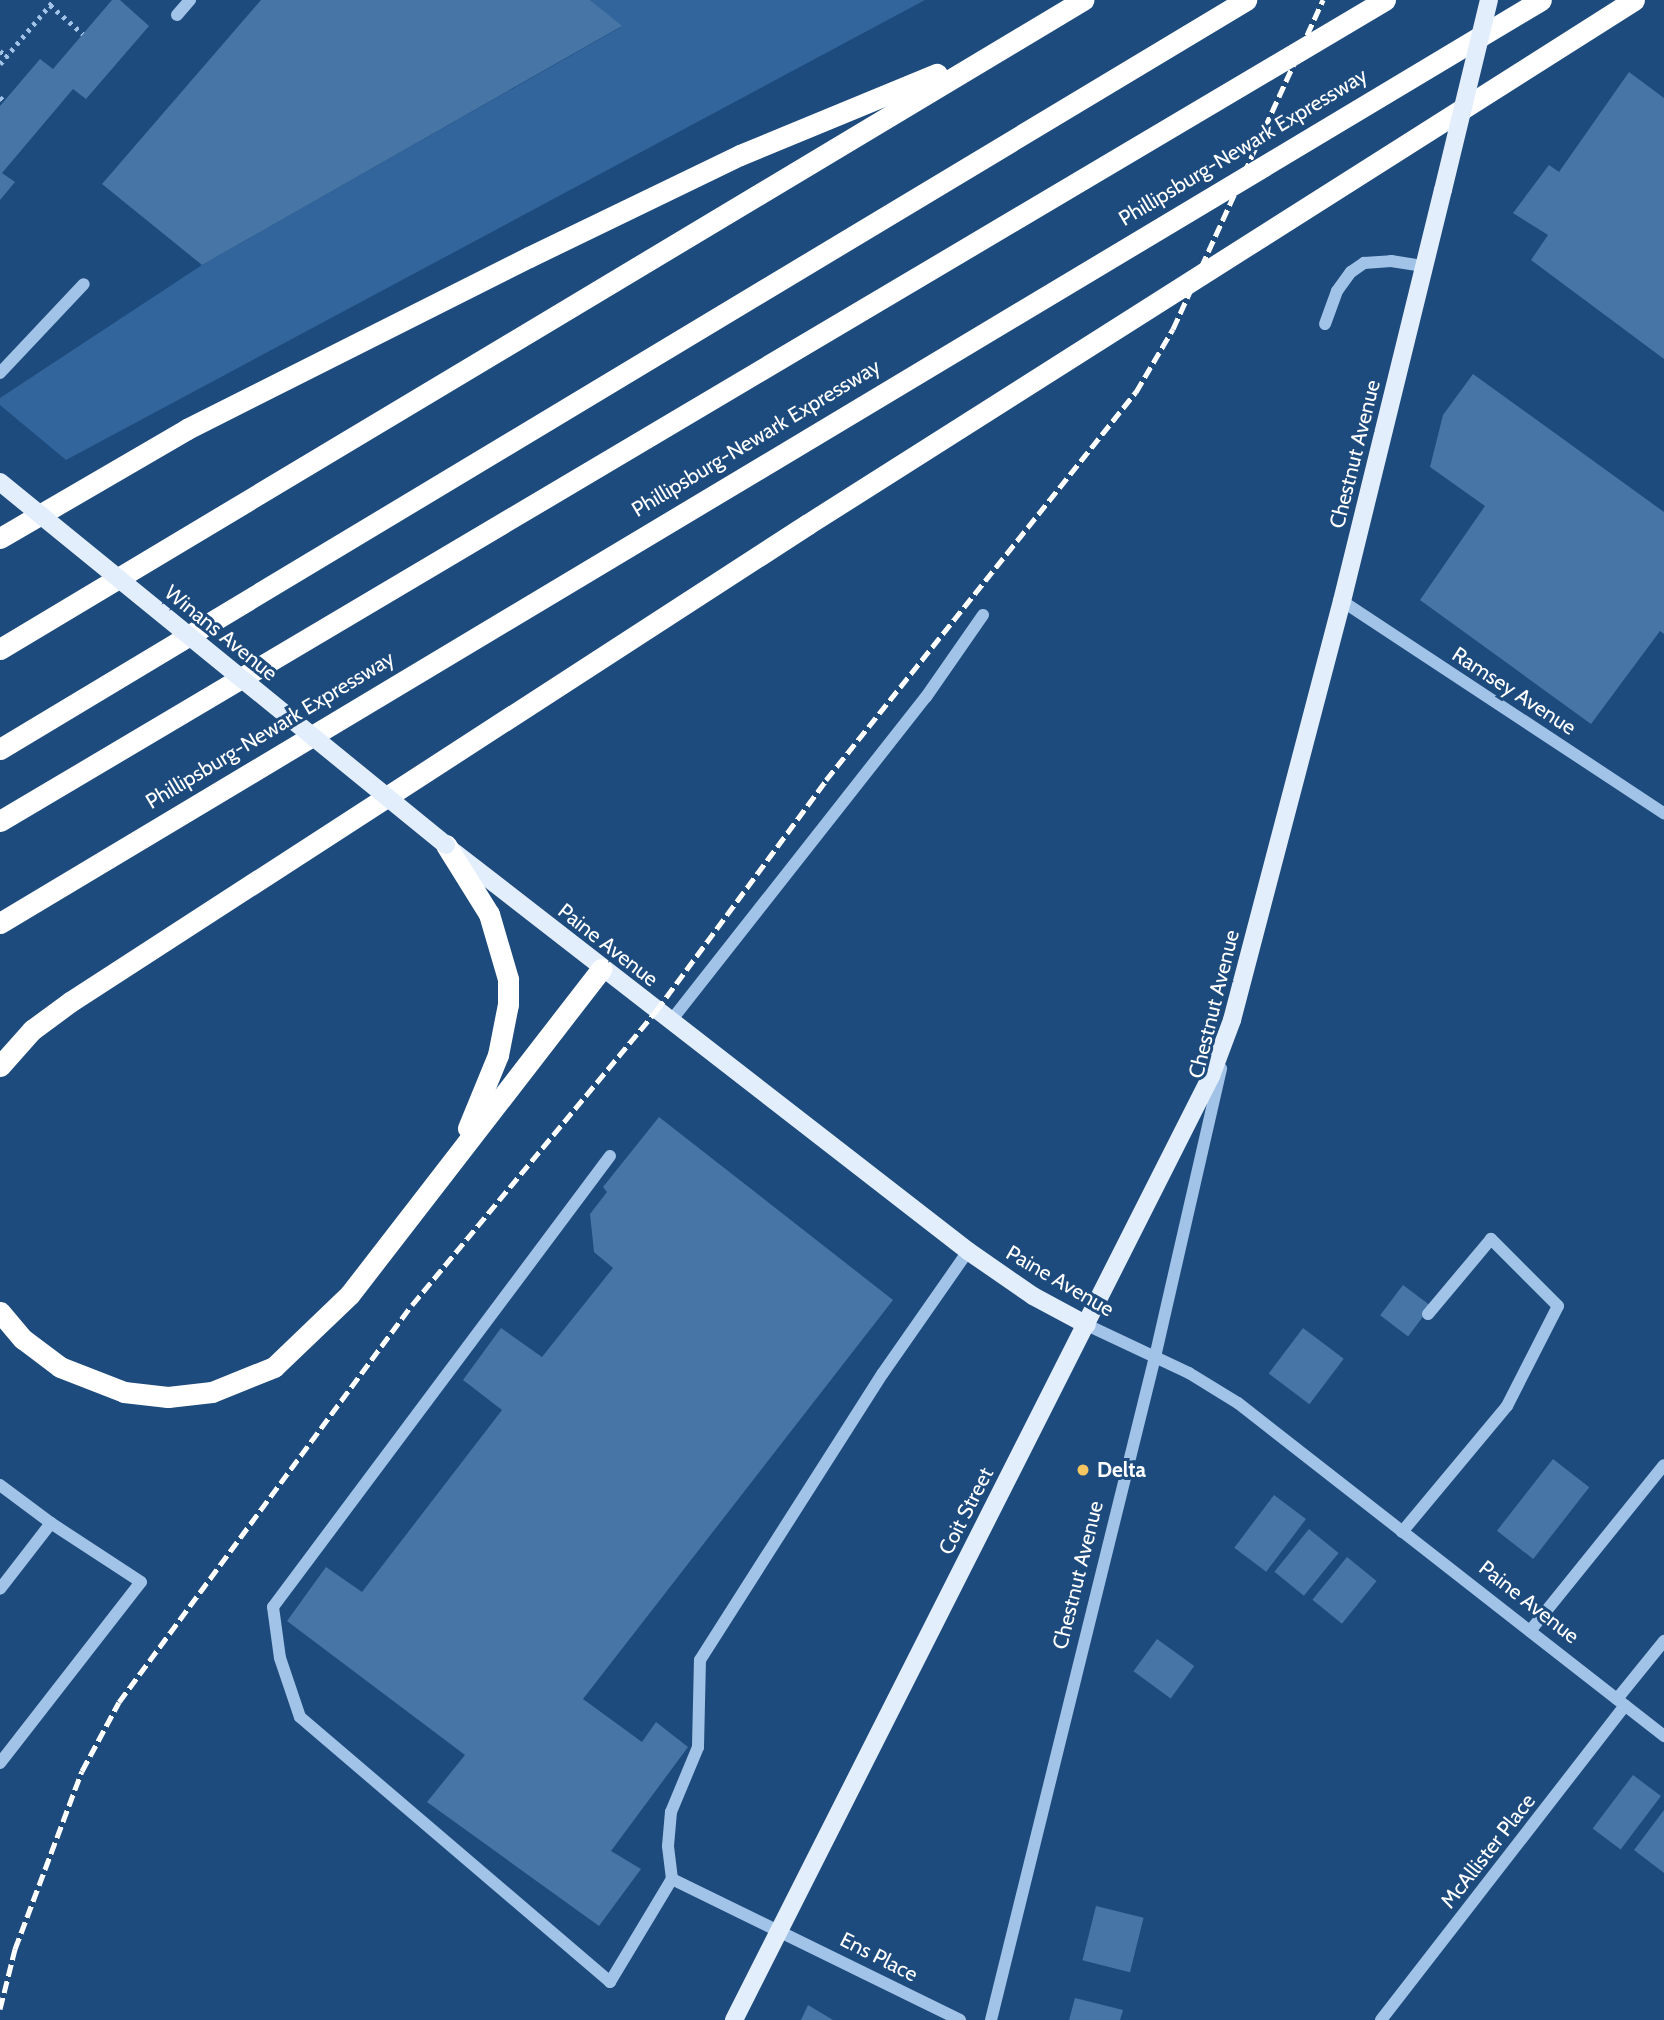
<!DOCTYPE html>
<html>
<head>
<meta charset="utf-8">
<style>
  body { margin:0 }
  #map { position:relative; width:1664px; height:2020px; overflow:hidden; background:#1e4b7d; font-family:Cabin,sans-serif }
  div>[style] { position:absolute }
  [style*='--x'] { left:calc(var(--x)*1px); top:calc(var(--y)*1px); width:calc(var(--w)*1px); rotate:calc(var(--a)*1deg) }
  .green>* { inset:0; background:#31659b }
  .building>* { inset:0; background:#4775a6; transform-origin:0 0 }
  .path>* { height:4.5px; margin-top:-2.25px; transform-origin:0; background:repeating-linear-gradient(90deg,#a1c3e7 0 3.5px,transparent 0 8.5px) }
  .minor>* { height:12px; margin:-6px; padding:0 6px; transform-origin:6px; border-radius:6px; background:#a1c3e7 }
  .major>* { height:18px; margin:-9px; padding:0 9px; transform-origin:9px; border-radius:9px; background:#e3eefd }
  .highway>* { height:21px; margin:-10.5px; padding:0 10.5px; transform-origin:10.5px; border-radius:10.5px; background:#fff }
  .rail>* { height:5px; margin-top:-2.5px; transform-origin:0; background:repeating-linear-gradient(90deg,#fff 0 12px,transparent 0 17px) }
  .major-bridge>* { height:18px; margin:-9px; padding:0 9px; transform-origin:9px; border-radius:9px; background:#e3eefd }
  .dots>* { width:19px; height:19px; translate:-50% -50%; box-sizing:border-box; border:4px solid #1e4b7d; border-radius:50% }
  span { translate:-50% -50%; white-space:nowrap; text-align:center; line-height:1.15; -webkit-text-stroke:6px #1e4b7d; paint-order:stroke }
  .street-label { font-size:21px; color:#fff }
  .poi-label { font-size:21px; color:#fff; font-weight:700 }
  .left { translate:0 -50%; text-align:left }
</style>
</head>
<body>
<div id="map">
  <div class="green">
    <div style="clip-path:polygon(590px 0,925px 0,66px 460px,0 405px,0 398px,202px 265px,621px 27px)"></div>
  </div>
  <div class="building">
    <div style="clip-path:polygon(112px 0,120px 0,149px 26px,86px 99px,73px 89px,2px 173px,15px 182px,0 200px,0 106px,40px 59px,53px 69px)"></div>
    <div style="clip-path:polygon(261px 0,590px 0,622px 26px,202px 265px,102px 184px)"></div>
    <div style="clip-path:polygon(1629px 72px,1664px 98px,1664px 359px,1531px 260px,1548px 235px,1513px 213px,1549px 165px,1559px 172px)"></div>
    <div style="clip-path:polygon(1473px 374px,1664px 512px,1664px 634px,1660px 631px,1591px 724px,1420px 600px,1485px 506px,1430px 467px,1443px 415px)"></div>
    <div style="clip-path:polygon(659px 1117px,893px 1300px,583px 1699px,642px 1742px,656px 1722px,688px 1747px,611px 1851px,641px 1869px,599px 1926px,427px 1802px,465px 1755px,287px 1621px,326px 1567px,362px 1592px,502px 1410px,463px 1380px,501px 1328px,542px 1357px,613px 1268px,594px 1252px,590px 1214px,607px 1192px,603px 1187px)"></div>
    <div style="left:1403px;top:1285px;width:35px;height:38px;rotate:37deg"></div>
    <div style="left:1303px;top:1328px;width:51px;height:57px;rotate:37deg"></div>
    <div style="left:1553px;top:1459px;width:46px;height:91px;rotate:38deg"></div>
    <div style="left:1274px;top:1495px;width:40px;height:66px;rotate:37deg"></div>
    <div style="left:1309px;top:1529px;width:38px;height:55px;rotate:39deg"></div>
    <div style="left:1347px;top:1557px;width:38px;height:55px;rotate:39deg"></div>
    <div style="left:1157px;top:1639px;width:46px;height:40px;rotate:36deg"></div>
    <div style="left:1633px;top:1775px;width:35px;height:67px;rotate:37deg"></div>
    <div style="clip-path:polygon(1664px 1810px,1664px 1873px,1634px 1850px)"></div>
    <div style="left:1096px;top:1906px;width:49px;height:56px;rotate:14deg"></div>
    <div style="clip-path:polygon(1075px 1998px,1123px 2010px,1120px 2020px,1069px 2020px)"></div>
    <div style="clip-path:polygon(808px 2005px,833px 2020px,801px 2020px)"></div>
  </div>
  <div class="path">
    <div style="--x:50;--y:5;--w:44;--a:41.3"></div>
    <div style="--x:0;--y:51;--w:9;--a:36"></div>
    <div style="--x:0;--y:64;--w:84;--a:-49.8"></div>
    <div style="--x:0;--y:97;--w:6;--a:45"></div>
  </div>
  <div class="minor">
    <div style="--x:177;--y:15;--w:20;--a:-49"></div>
    <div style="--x:1325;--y:324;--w:35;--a:-70"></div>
    <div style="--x:1337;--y:291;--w:24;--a:-54"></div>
    <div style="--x:1351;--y:272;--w:16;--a:-35"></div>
    <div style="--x:1364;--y:263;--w:27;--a:-4"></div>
    <div style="--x:1391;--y:261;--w:33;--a:9"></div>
    <div style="--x:0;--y:373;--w:122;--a:-46.7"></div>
    <div style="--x:1342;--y:601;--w:386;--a:33.4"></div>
    <div style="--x:670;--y:1022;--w:414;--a:-51.8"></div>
    <div style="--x:926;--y:697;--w:100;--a:-55.2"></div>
    <div style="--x:610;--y:1156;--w:563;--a:126.77"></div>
    <div style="--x:273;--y:1607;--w:51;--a:82.2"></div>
    <div style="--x:280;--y:1658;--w:62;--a:71.3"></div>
    <div style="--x:300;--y:1717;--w:408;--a:40.5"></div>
    <div style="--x:610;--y:1982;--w:120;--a:-59"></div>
    <div style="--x:1087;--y:1325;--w:113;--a:25.2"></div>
    <div style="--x:1189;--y:1373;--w:57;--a:31.5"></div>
    <div style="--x:1238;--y:1403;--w:541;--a:38.01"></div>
    <div style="--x:0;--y:1485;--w:64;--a:36.7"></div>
    <div style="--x:51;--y:1523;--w:83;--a:127.7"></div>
    <div style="--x:1402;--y:1532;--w:164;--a:-50.2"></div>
    <div style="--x:1507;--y:1406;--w:112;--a:-63"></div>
    <div style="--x:1558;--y:1306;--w:95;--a:-135"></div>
    <div style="--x:1491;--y:1239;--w:98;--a:130"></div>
    <div style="--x:1530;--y:1631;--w:213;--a:-51.1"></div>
    <div style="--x:1617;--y:1699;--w:75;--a:-51"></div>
    <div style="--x:0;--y:1763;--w:229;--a:-52.1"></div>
    <div style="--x:141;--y:1582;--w:108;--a:-146.8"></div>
    <div style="--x:960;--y:2020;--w:321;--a:-153.9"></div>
    <div style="--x:672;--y:1879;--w:33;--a:-97"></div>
    <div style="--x:668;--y:1846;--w:34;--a:-85"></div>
    <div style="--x:671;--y:1812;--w:70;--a:-67.4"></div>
    <div style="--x:698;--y:1747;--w:87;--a:-88.7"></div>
    <div style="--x:700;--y:1660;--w:340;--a:-57.5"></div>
    <div style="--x:883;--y:1373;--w:149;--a:-55.1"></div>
    <div style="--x:991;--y:2020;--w:683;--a:-76.11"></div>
    <div style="--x:1155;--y:1357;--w:296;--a:-77.1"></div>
    <div style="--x:1381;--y:2020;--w:398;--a:-52.2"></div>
  </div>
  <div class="major">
    <div style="--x:454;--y:852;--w:651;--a:37.82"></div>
    <div style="--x:968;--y:1251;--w:79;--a:34.7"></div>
    <div style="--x:1033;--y:1296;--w:61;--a:28.2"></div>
    <div style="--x:734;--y:2020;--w:1058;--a:-63.19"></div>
    <div style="--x:1211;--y:1076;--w:60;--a:-69.4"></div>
    <div style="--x:1232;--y:1020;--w:433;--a:-75.3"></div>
    <div style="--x:1342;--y:601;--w:423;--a:-76.2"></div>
  </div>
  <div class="highway">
    <div style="--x:0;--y:538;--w:216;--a:-30.2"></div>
    <div style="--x:187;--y:429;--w:383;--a:-26.7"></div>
    <div style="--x:529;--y:257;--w:234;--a:-25.8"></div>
    <div style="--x:740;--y:155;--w:213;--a:-22.4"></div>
    <div style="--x:0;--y:649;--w:1263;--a:-30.93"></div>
    <div style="--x:0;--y:749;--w:1454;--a:-31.01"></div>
    <div style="--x:0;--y:821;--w:1610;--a:-30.66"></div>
    <div style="--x:446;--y:845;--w:81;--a:58.1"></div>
    <div style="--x:489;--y:914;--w:68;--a:73.7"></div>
    <div style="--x:508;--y:979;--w:25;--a:90"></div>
    <div style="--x:508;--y:1004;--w:52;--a:101.1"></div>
    <div style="--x:498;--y:1055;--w:79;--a:112.3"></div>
    <div style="--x:0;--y:923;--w:1796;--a:-30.92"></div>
    <div style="--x:0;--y:1066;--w:48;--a:-48.4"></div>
    <div style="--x:32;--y:1030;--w:47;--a:-36.4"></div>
    <div style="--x:70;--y:1002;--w:879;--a:-32.93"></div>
    <div style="--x:808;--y:524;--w:978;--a:-32.39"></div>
    <div style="--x:0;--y:1312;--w:35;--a:50"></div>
    <div style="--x:23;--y:1339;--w:46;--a:37.1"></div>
    <div style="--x:60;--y:1367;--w:69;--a:21.3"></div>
    <div style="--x:124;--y:1392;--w:44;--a:6.5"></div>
    <div style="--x:168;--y:1397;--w:44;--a:-6.5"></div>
    <div style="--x:212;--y:1392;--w:67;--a:-22"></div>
    <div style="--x:274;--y:1367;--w:105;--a:-43.8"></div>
    <div style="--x:350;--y:1294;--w:411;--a:-52.3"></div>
  </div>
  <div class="rail">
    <div style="--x:0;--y:2009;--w:62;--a:-76"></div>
    <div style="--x:15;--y:1949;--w:190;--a:-69.4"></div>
    <div style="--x:82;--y:1771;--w:78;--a:-61.8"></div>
    <div style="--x:119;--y:1702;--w:493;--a:-53.6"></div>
    <div style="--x:412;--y:1305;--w:382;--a:-50.3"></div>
    <div style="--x:656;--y:1011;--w:287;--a:-53.6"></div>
    <div style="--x:826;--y:780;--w:497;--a:-51.4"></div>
    <div style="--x:1136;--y:392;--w:73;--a:-59.6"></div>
    <div style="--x:1173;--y:329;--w:362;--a:-65.5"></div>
  </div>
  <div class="major-bridge">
    <div style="--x:1443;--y:190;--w:195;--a:-76.4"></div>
    <div style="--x:0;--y:482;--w:575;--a:39.14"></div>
  </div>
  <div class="dots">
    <div style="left:1083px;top:1470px;background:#f6c660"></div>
  </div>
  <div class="street-label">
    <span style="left:1243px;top:147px;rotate:-31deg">Phillipsburg-Newark Expressway</span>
    <span style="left:756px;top:438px;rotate:-31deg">Phillipsburg-Newark Expressway</span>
    <span style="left:1355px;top:454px;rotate:-76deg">Chestnut Avenue</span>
    <span style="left:221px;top:633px;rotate:39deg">Winans Avenue</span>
    <span style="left:1514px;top:691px;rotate:33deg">Ramsey Avenue</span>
    <span style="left:270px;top:730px;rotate:-31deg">Phillipsburg-Newark Expressway</span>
    <span style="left:608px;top:945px;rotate:38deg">Paine Avenue</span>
    <span style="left:1214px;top:1004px;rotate:-76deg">Chestnut Avenue</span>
    <span style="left:1060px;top:1281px;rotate:30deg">Paine Avenue</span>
    <span style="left:966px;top:1511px;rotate:-63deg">Coit Street</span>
    <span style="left:1078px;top:1575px;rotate:-76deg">Chestnut Avenue</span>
    <span style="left:1529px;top:1602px;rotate:38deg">Paine Avenue</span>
    <span style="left:1488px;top:1851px;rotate:-52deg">McAllister Place</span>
    <span style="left:879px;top:1957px;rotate:27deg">Ens Place</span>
  </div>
  <div class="poi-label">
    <span class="left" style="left:1097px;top:1470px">Delta</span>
  </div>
</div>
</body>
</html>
